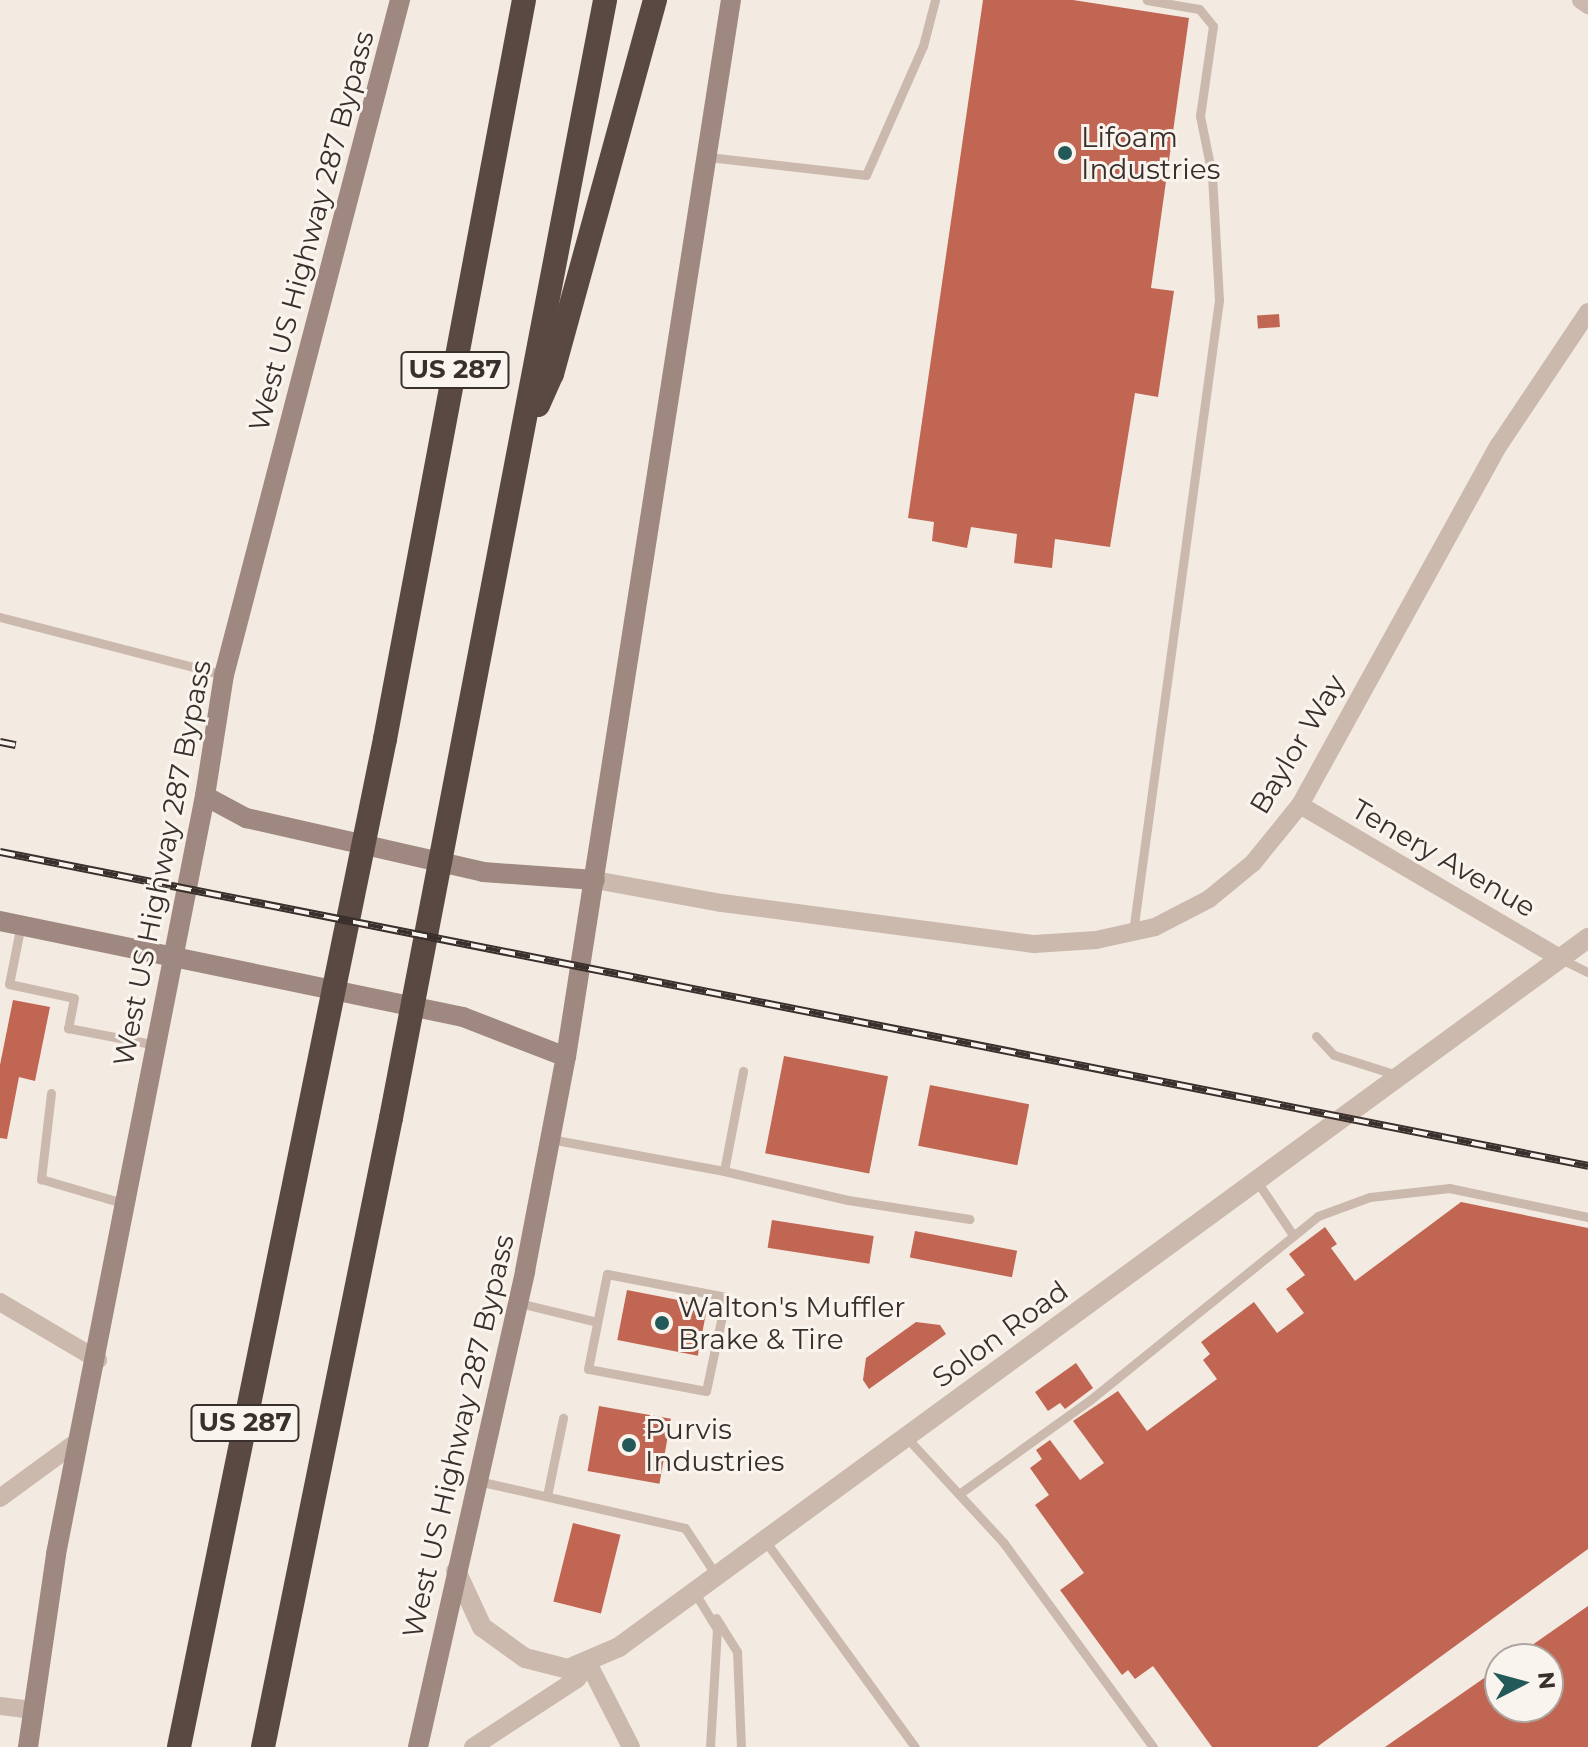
<!DOCTYPE html>
<html>
<head>
<meta charset="utf-8">
<style>
  body { margin:0 }
  #map { position:relative; width:1588px; height:1747px; overflow:hidden; background:#f3eae1; font-family:Montserrat,sans-serif }
  div>[style] { position:absolute }
  [style*='--x'] { left:calc(var(--x)*1px); top:calc(var(--y)*1px); width:calc(var(--w)*1px); rotate:calc(var(--a)*1deg) }
  .building>* { inset:0; background:#c06652; transform-origin:0 0 }
  .service>* { height:9px; margin:-4.5px; padding:0 4.5px; transform-origin:4.5px; border-radius:4.5px; background:#cbb9ad }
  .minor>* { height:18px; margin:-9px; padding:0 9px; transform-origin:9px; border-radius:9px; background:#cbb9ad }
  .tertiary>* { height:20px; margin:-10px; padding:0 10px; transform-origin:10px; border-radius:10px; background:#cbb9ad }
  .secondary>* { height:20px; margin:-10px; padding:0 10px; transform-origin:10px; border-radius:10px; background:#9e887f }
  .motorway>* { height:24px; margin:-12px; padding:0 12px; transform-origin:12px; border-radius:12px; background:#5a4943 }
  .rail>* { height:8px; margin-top:-4px; transform-origin:0; background:repeating-linear-gradient(90deg,#faf4ee 0 15px,#392f2c 0 30px); box-sizing:border-box; border-block:2px solid #392f2c }
  .dots>* { width:22px; height:22px; translate:-50% -50%; box-sizing:border-box; border:4px solid #faf4ee; border-radius:50% }
  span { translate:-50% -50%; white-space:nowrap; text-align:center; line-height:1.15; -webkit-text-stroke:6px #faf4ee; paint-order:stroke }
  .shield-label span { padding:2px 6px; background:#faf4ee; border:2px solid; border-radius:6px; -webkit-text-stroke-width:0 }
  .shield-label { font-size:26px; color:#392f2c; font-weight:700 }
  .poi-label { font-size:28px; color:#392f2c }
  .left { translate:0 -50%; text-align:left }
  .street-label { font-size:28px; color:#392f2c }
  .north { position:absolute; left:1484px; top:1643px; width:80px; height:80px; box-sizing:border-box; background:#faf4ee; border:2px solid #ada5a0; border-radius:50%; rotate:84deg; font-size:22px; font-weight:700; line-height:32px; text-align:center; color:#392f2c }
  .north::after { content:''; display:block; margin:auto; width:28px; height:36px; background:#235959; clip-path:polygon(50% 0,100% 100%,50% 72%,0 100%) }
</style>
</head>
<body>
<div id="map">
  <div class="building">
    <div style="clip-path:polygon(983px 0,1073px 0,1189px 18px,1151px 288px,1174px 291px,1158px 397px,1135px 393px,1110px 547px,1055px 539px,1052px 568px,1014px 563px,1017px 534px,971px 527px,967px 548px,932px 541px,934px 522px,908px 518px)"></div>
    <div style="left:1279px;top:314px;width:13px;height:22px;rotate:86deg"></div>
    <div style="clip-path:polygon(13px 1000px,50px 1007px,35px 1081px,19px 1077px,7px 1139px,0 1138px,0 1065px)"></div>
    <div style="left:784px;top:1056px;width:106px;height:99px;rotate:11deg"></div>
    <div style="left:930px;top:1085px;width:101px;height:62px;rotate:11deg"></div>
    <div style="clip-path:polygon(1461px 1202px,1588px 1228px,1588px 1549px,1317px 1747px,1212px 1747px,1153px 1666px,1135px 1679px,1128px 1670px,1122px 1675px,1060px 1590px,1084px 1573px,1035px 1505px,1049px 1495px,1030px 1468px,1042px 1459px,1036px 1450px,1050px 1440px,1080px 1480px,1104px 1463px,1073px 1421px,1118px 1391px,1147px 1431px,1217px 1379px,1203px 1360px,1210px 1354px,1201px 1342px,1254px 1302px,1277px 1333px,1304px 1313px,1286px 1289px,1305px 1275px,1289px 1254px,1325px 1227px,1337px 1244px,1331px 1248px,1355px 1281px)"></div>
    <div style="left:772px;top:1220px;width:103px;height:28px;rotate:9deg"></div>
    <div style="left:915px;top:1231px;width:104px;height:27px;rotate:11deg"></div>
    <div style="left:627px;top:1290px;width:82px;height:51px;rotate:11deg"></div>
    <div style="clip-path:polygon(916px 1322px,940px 1325px,946px 1334px,869px 1389px,863px 1380px,866px 1358px)"></div>
    <div style="clip-path:polygon(1076px 1363px,1093px 1388px,1065px 1409px,1060px 1403px,1048px 1411px,1035px 1392px)"></div>
    <div style="left:599px;top:1406px;width:73px;height:66px;rotate:10deg"></div>
    <div style="left:573px;top:1523px;width:49px;height:81px;rotate:14deg"></div>
    <div style="clip-path:polygon(1588px 1606px,1588px 1747px,1385px 1747px,1500px 1667px,1500px 1707px,1548px 1707px,1548px 1659px,1512px 1659px)"></div>
  </div>
  <div class="service">
    <div style="--x:708;--y:157;--w:159;--a:6.5"></div>
    <div style="--x:866;--y:175;--w:141;--a:-66.2"></div>
    <div style="--x:923;--y:46;--w:48;--a:-75.4"></div>
    <div style="--x:0;--y:617;--w:231;--a:14.5"></div>
    <div style="--x:21;--y:924;--w:61;--a:101.3"></div>
    <div style="--x:9;--y:984;--w:66;--a:12.2"></div>
    <div style="--x:74;--y:998;--w:31;--a:101"></div>
    <div style="--x:68;--y:1028;--w:90;--a:10.9"></div>
    <div style="--x:1133;--y:932;--w:638;--a:-82.25"></div>
    <div style="--x:1219;--y:300;--w:125;--a:-93.2"></div>
    <div style="--x:1212;--y:175;--w:60;--a:-101.5"></div>
    <div style="--x:1200;--y:116;--w:91;--a:-81.8"></div>
    <div style="--x:1213;--y:26;--w:22;--a:-129"></div>
    <div style="--x:1199;--y:9;--w:53;--a:-170.2"></div>
    <div style="--x:1561;--y:959;--w:30;--a:26"></div>
    <div style="--x:1316;--y:1036;--w:26;--a:47"></div>
    <div style="--x:1334;--y:1055;--w:66;--a:17.6"></div>
    <div style="--x:51;--y:1093;--w:87;--a:96.6"></div>
    <div style="--x:41;--y:1179;--w:89;--a:16.4"></div>
    <div style="--x:550;--y:1139;--w:177;--a:10.4"></div>
    <div style="--x:724;--y:1171;--w:102;--a:-79.2"></div>
    <div style="--x:724;--y:1171;--w:127;--a:13.2"></div>
    <div style="--x:848;--y:1200;--w:123;--a:8.9"></div>
    <div style="--x:1256;--y:1180;--w:66;--a:56.1"></div>
    <div style="--x:607;--y:1274;--w:121;--a:10.9"></div>
    <div style="--x:726;--y:1297;--w:96;--a:102"></div>
    <div style="--x:706;--y:1391;--w:120;--a:-169.4"></div>
    <div style="--x:588;--y:1369;--w:97;--a:-78.7"></div>
    <div style="--x:519;--y:1303;--w:80;--a:13.7"></div>
    <div style="--x:907;--y:1438;--w:142;--a:47.3"></div>
    <div style="--x:1003;--y:1542;--w:254;--a:53.8"></div>
    <div style="--x:478;--y:1481;--w:212;--a:12.8"></div>
    <div style="--x:685;--y:1528;--w:56;--a:56.6"></div>
    <div style="--x:959;--y:1494;--w:161;--a:-35.7"></div>
    <div style="--x:1090;--y:1400;--w:293;--a:-38.9"></div>
    <div style="--x:1318;--y:1216;--w:55;--a:-20.1"></div>
    <div style="--x:1370;--y:1197;--w:80;--a:-6.5"></div>
    <div style="--x:1449;--y:1188;--w:142;--a:11.8"></div>
    <div style="--x:547;--y:1496;--w:80;--a:-78.4"></div>
    <div style="--x:766;--y:1542;--w:253;--a:54"></div>
    <div style="--x:695;--y:1593;--w:42;--a:58.6"></div>
    <div style="--x:717;--y:1629;--w:118;--a:93.4"></div>
    <div style="--x:716;--y:1618;--w:40;--a:58"></div>
    <div style="--x:737;--y:1652;--w:95;--a:87.6"></div>
  </div>
  <div class="minor">
    <div style="--x:1581;--y:0;--w:9;--a:36"></div>
    <div style="--x:1300;--y:805;--w:303;--a:30.5"></div>
    <div style="--x:595;--y:880;--w:129;--a:10.3"></div>
    <div style="--x:722;--y:903;--w:315;--a:7.5"></div>
    <div style="--x:1034;--y:944;--w:62;--a:-3.7"></div>
    <div style="--x:1096;--y:940;--w:60;--a:-12.4"></div>
    <div style="--x:1155;--y:927;--w:61;--a:-27.4"></div>
    <div style="--x:1209;--y:899;--w:57;--a:-39.3"></div>
    <div style="--x:1253;--y:863;--w:75;--a:-51"></div>
    <div style="--x:1300;--y:805;--w:411;--a:-61.1"></div>
    <div style="--x:1499;--y:445;--w:160;--a:-56.2"></div>
    <div style="--x:0;--y:1302;--w:114;--a:30.6"></div>
    <div style="--x:0;--y:1498;--w:97;--a:-36.2"></div>
    <div style="--x:588;--y:1663;--w:94;--a:62.9"></div>
    <div style="--x:0;--y:1706;--w:34;--a:7"></div>
    <div style="--x:473;--y:1747;--w:124;--a:-33.2"></div>
    <div style="--x:577;--y:1679;--w:19;--a:-55"></div>
  </div>
  <div class="tertiary">
    <div style="--x:456;--y:1571;--w:62;--a:65.1"></div>
    <div style="--x:482;--y:1627;--w:53;--a:35.8"></div>
    <div style="--x:525;--y:1658;--w:44;--a:14.3"></div>
    <div style="--x:568;--y:1669;--w:56;--a:-23.3"></div>
    <div style="--x:619;--y:1647;--w:1201;--a:-36.19"></div>
  </div>
  <div class="secondary">
    <div style="--x:205;--y:796;--w:47;--a:28.2"></div>
    <div style="--x:246;--y:818;--w:243;--a:12.8"></div>
    <div style="--x:483;--y:872;--w:112;--a:4.1"></div>
    <div style="--x:0;--y:921;--w:473;--a:11.7"></div>
    <div style="--x:463;--y:1017;--w:110;--a:21.2"></div>
    <div style="--x:28;--y:1747;--w:195;--a:-81.7"></div>
    <div style="--x:56;--y:1554;--w:773;--a:-78.88"></div>
    <div style="--x:205;--y:796;--w:122;--a:-81.1"></div>
    <div style="--x:224;--y:675;--w:698;--a:-75.39"></div>
    <div style="--x:418;--y:1747;--w:488;--a:-77.3"></div>
    <div style="--x:525;--y:1271;--w:218;--a:-79.2"></div>
    <div style="--x:566;--y:1057;--w:1070;--a:-81.13"></div>
  </div>
  <div class="motorway">
    <div style="--x:538;--y:405;--w:34;--a:-66"></div>
    <div style="--x:552;--y:374;--w:388;--a:-74.6"></div>
    <div style="--x:179;--y:1747;--w:1029;--a:-78.45"></div>
    <div style="--x:385;--y:739;--w:752;--a:-79.35"></div>
    <div style="--x:263;--y:1747;--w:642;--a:-78.5"></div>
    <div style="--x:391;--y:1118;--w:1138;--a:-79.16"></div>
  </div>
  <div class="rail">
    <div style="--x:0;--y:742;--w:16;--a:11"></div>
    <div style="--x:0;--y:852;--w:1619;--a:11.18"></div>
  </div>
  <div class="dots">
    <div style="left:1065px;top:153px;background:#235959"></div>
    <div style="left:662px;top:1323px;background:#235959"></div>
    <div style="left:629px;top:1445px;background:#235959"></div>
  </div>
  <div class="shield-label">
    <span style="left:455px;top:370px">US 287</span>
    <span style="left:245px;top:1423px">US 287</span>
  </div>
  <div class="poi-label">
    <span class="left" style="left:1081px;top:153px">Lifoam<br>Industries</span>
    <span class="left" style="left:678px;top:1323px">Walton's Muffler<br>Brake &amp; Tire</span>
    <span class="left" style="left:645px;top:1445px">Purvis<br>Industries</span>
  </div>
  <div class="street-label">
    <span style="left:311px;top:231px;rotate:-75deg">West US Highway 287 Bypass</span>
    <span style="left:1297px;top:744px;rotate:-59deg">Baylor Way</span>
    <span style="left:1444px;top:858px;rotate:30deg">Tenery Avenue</span>
    <span style="left:162px;top:863px;rotate:-79deg">West US Highway 287 Bypass</span>
    <span style="left:1000px;top:1334px;rotate:-36deg">Solon Road</span>
    <span style="left:458px;top:1436px;rotate:-77deg">West US Highway 287 Bypass</span>
  </div>
  <div class="north">N</div>
</div>
</body>
</html>
